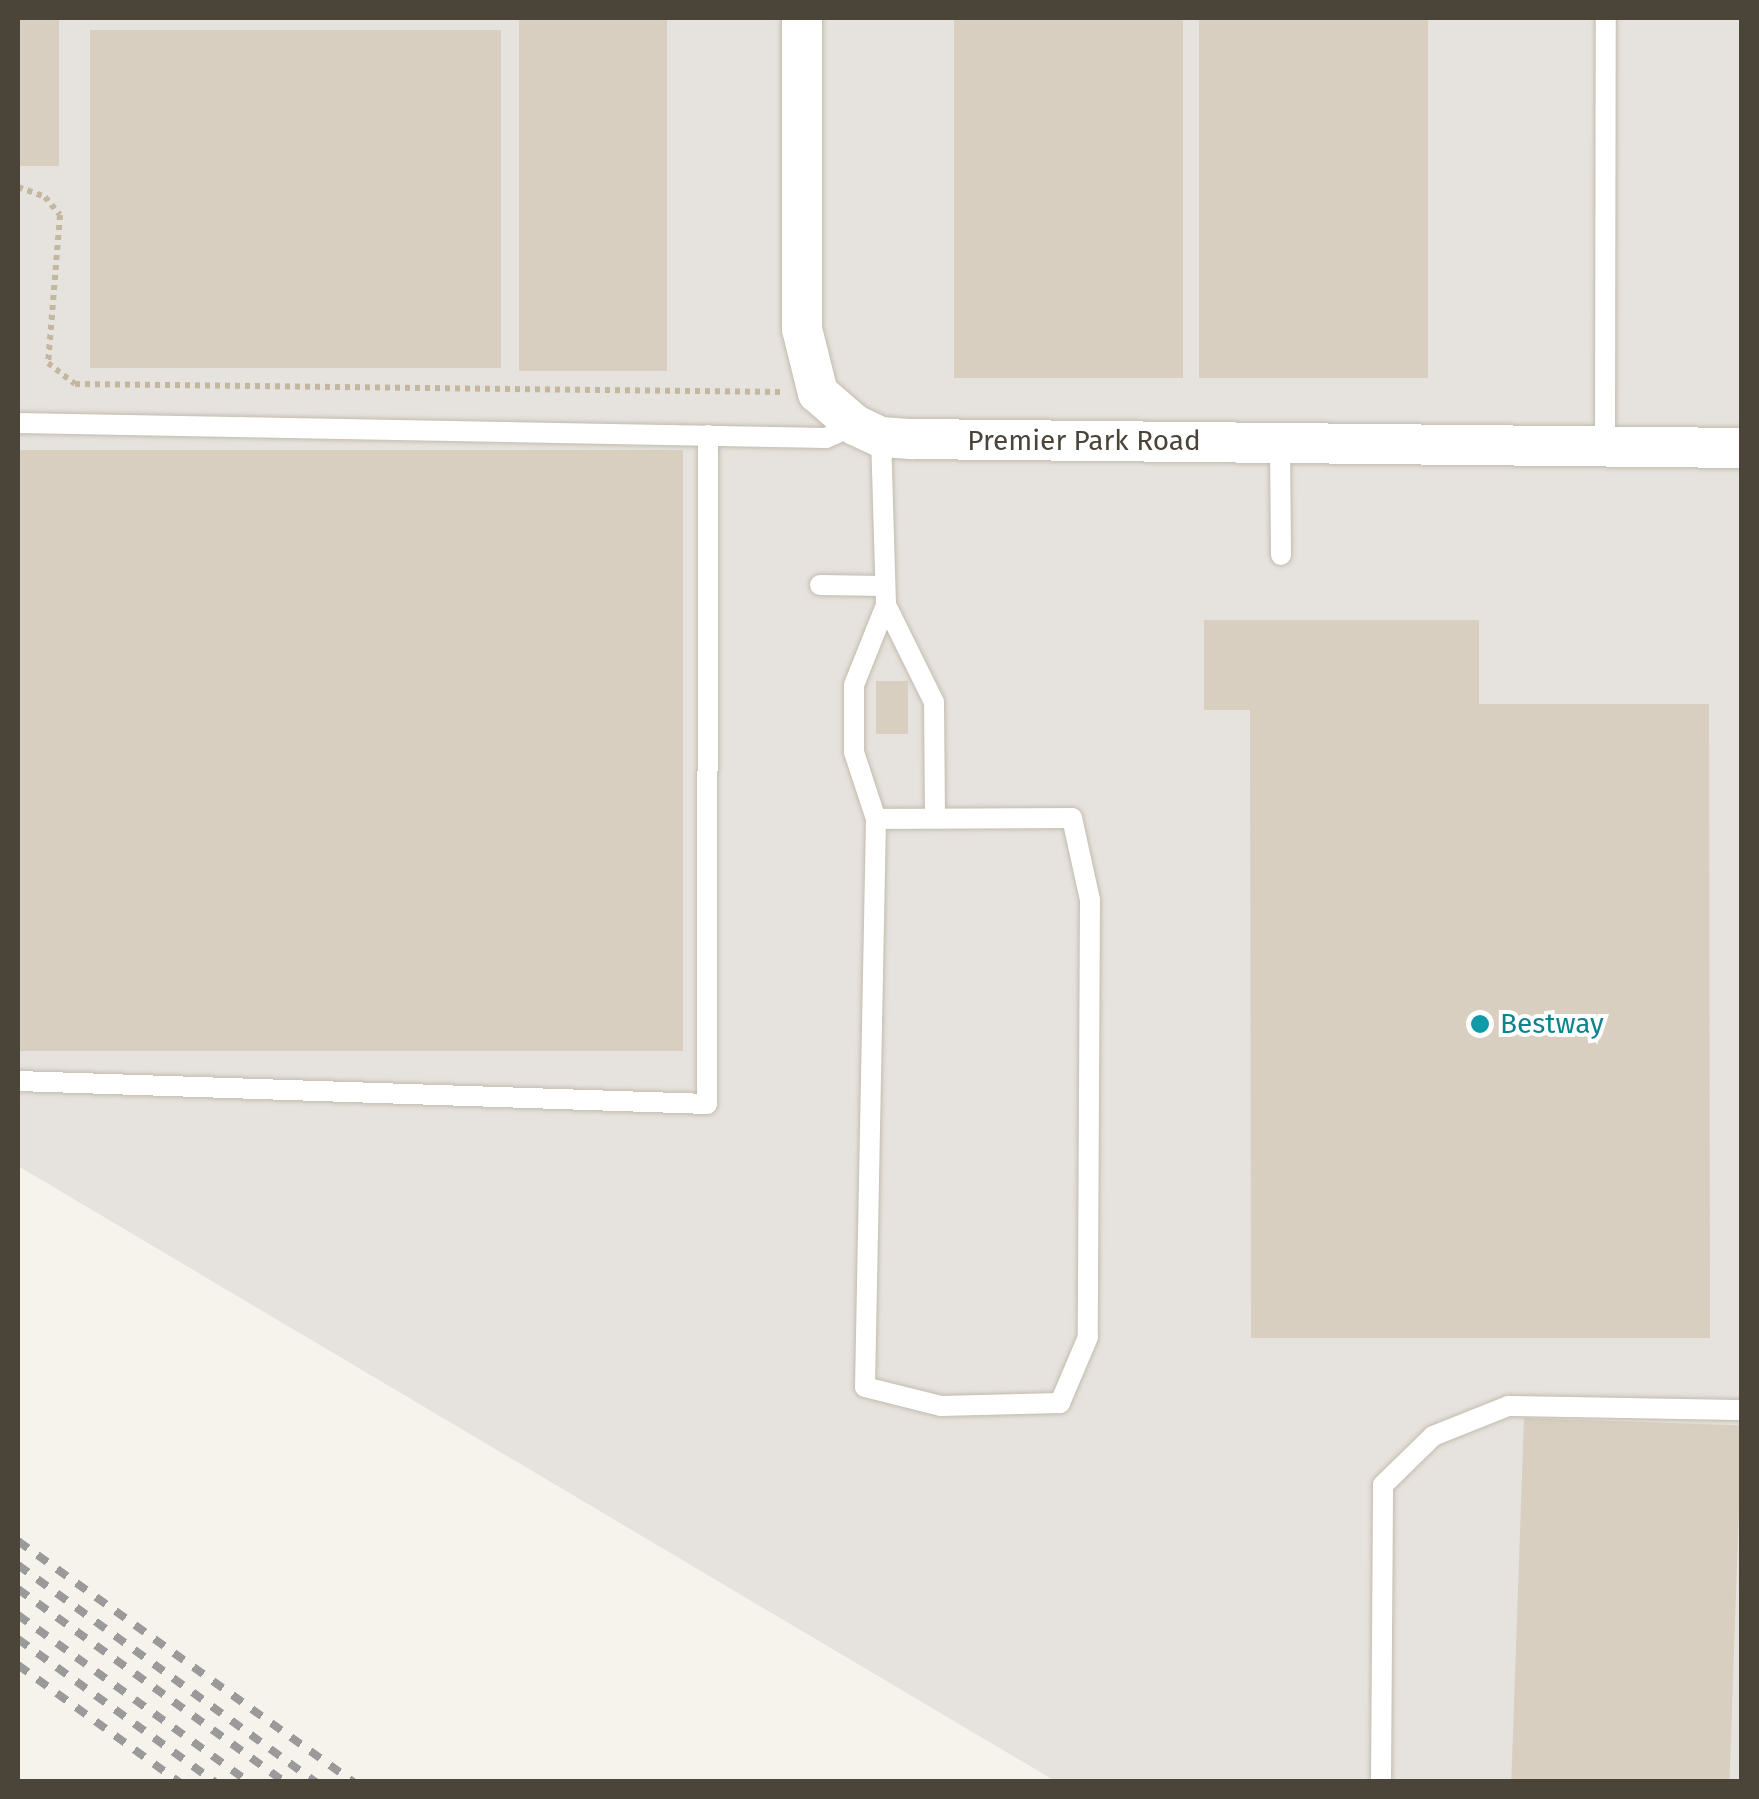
<!DOCTYPE html>
<html>
<head>
<meta charset="utf-8">
<style>
  body { margin:0 }
  #map { position:relative; width:1759px; height:1799px; overflow:hidden; background:#f6f3ec; font-family:"Fira Sans",sans-serif }
  div>[style] { position:absolute }
  [style*='--x'] { left:calc(var(--x)*1px); top:calc(var(--y)*1px); width:calc(var(--w)*1px); rotate:calc(var(--a)*1deg) }
  .industrial>* { inset:0; background:#e6e2dd }
  .building>* { inset:0; background:#d8cfc1; transform-origin:0 0 }
  .path>* { height:6px; margin-top:-3px; transform-origin:0; background:repeating-linear-gradient(90deg,#c4b79f 0 5px,transparent 0 10px) }
  .roads { filter:drop-shadow(0 0 2px #c2bbae) drop-shadow(0 0 2px #c2bbae) }
  .service>* { height:20px; margin:-10px; padding:0 10px; transform-origin:10px; border-radius:10px; background:#fff }
  .minor>* { height:40px; margin:-20px; padding:0 20px; transform-origin:20px; border-radius:20px; background:#fff }
  .rail>* { height:8px; margin-top:-4px; transform-origin:0; background:repeating-linear-gradient(90deg,#9a9a9a 0 12px,transparent 0 24px) }
  .dots>* { width:28px; height:28px; translate:-50% -50%; box-sizing:border-box; border:5px solid #fff; border-radius:50% }
  span { translate:-50% -50%; white-space:nowrap; text-align:center; line-height:1.15; -webkit-text-stroke:8px #fff; paint-order:stroke }
  .street-label { font-size:28px; color:#4b4439 }
  .culture-label { font-size:28px; color:#0d838f }
  .left { translate:0 -50%; text-align:left }
  .frame { position:absolute; inset:0; border:20px solid #4b4439; pointer-events:none }
</style>
</head>
<body>
<div id="map">
  <div class="industrial">
    <div style="clip-path:polygon(18px 18px,1741px 18px,1741px 1781px,1055px 1781px,18px 1166px)"></div>
  </div>
  <div class="building">
    <div style="left:18px;top:18px;width:41px;height:148px"></div>
    <div style="left:519px;top:18px;width:148px;height:353px"></div>
    <div style="left:954px;top:18px;width:229px;height:360px"></div>
    <div style="left:1199px;top:18px;width:229px;height:360px"></div>
    <div style="left:90px;top:30px;width:411px;height:338px"></div>
    <div style="left:18px;top:450px;width:665px;height:601px"></div>
    <div style="clip-path:polygon(1204px 620px,1479px 620px,1479px 704px,1709px 704px,1710px 1338px,1251px 1338px,1250px 710px,1204px 710px)"></div>
    <div style="left:876px;top:681px;width:32px;height:53px"></div>
    <div style="left:1524px;top:1418px;width:218px;height:364px;rotate:2deg"></div>
  </div>
  <div class="path">
    <div style="--x:18;--y:187;--w:29;--a:20"></div>
    <div style="--x:45;--y:197;--w:23;--a:50"></div>
    <div style="--x:60;--y:215;--w:148;--a:94.6"></div>
    <div style="--x:48;--y:363;--w:34;--a:38"></div>
    <div style="--x:75;--y:384;--w:706;--a:0.65"></div>
  </div>
  <div class="roads">
    <div class="service">
      <div style="--x:18;--y:423;--w:808;--a:1.06"></div>
      <div style="--x:826;--y:438;--w:32;--a:-24"></div>
      <div style="--x:1280;--y:442;--w:113;--a:89.5"></div>
      <div style="--x:1605;--y:447;--w:429;--a:-89.9"></div>
      <div style="--x:820;--y:585;--w:65;--a:0.9"></div>
      <div style="--x:886;--y:605;--w:108;--a:63.7"></div>
      <div style="--x:934;--y:702;--w:116;--a:89.5"></div>
      <div style="--x:876;--y:819;--w:196;--a:-0.3"></div>
      <div style="--x:1072;--y:818;--w:84;--a:77.6"></div>
      <div style="--x:1090;--y:900;--w:437;--a:90.3"></div>
      <div style="--x:1088;--y:1337;--w:72;--a:113"></div>
      <div style="--x:1060;--y:1403;--w:119;--a:178.6"></div>
      <div style="--x:941;--y:1406;--w:78;--a:-166"></div>
      <div style="--x:865;--y:1387;--w:568;--a:-88.89"></div>
      <div style="--x:876;--y:819;--w:71;--a:-108.2"></div>
      <div style="--x:854;--y:752;--w:67;--a:-90"></div>
      <div style="--x:854;--y:685;--w:86;--a:-68.2"></div>
      <div style="--x:886;--y:605;--w:168;--a:-91.7"></div>
      <div style="--x:18;--y:1081;--w:689;--a:1.91"></div>
      <div style="--x:707;--y:1104;--w:669;--a:-89.91"></div>
      <div style="--x:1381;--y:1782;--w:297;--a:-89.6"></div>
      <div style="--x:1383;--y:1485;--w:70;--a:-44.4"></div>
      <div style="--x:1433;--y:1436;--w:81;--a:-21.8"></div>
      <div style="--x:1508;--y:1406;--w:234;--a:1"></div>
    </div>
    <div class="minor">
      <div style="--x:802;--y:18;--w:311;--a:90"></div>
      <div style="--x:802;--y:329;--w:66;--a:76"></div>
      <div style="--x:818;--y:393;--w:49;--a:40.9"></div>
      <div style="--x:855;--y:425;--w:29;--a:25"></div>
      <div style="--x:881;--y:437;--w:31;--a:4"></div>
      <div style="--x:912;--y:439;--w:830;--a:0.62"></div>
    </div>
  </div>
  <div class="rail">
    <div style="--x:18;--y:1541;--w:413;--a:35.7"></div>
    <div style="--x:18;--y:1565;--w:369;--a:36.1"></div>
    <div style="--x:18;--y:1589;--w:329;--a:35.9"></div>
    <div style="--x:18;--y:1615;--w:285;--a:35.9"></div>
    <div style="--x:18;--y:1639;--w:243;--a:36"></div>
    <div style="--x:18;--y:1665;--w:199;--a:36"></div>
  </div>
  <div class="dots">
    <div style="left:1480px;top:1024px;background:#0f9aa8"></div>
  </div>
  <div class="street-label">
    <span style="left:1084px;top:441px">Premier Park Road</span>
  </div>
  <div class="culture-label">
    <span class="left" style="left:1500px;top:1024px">Bestway</span>
  </div>
  <div class="frame"></div>
</div>
</body>
</html>
